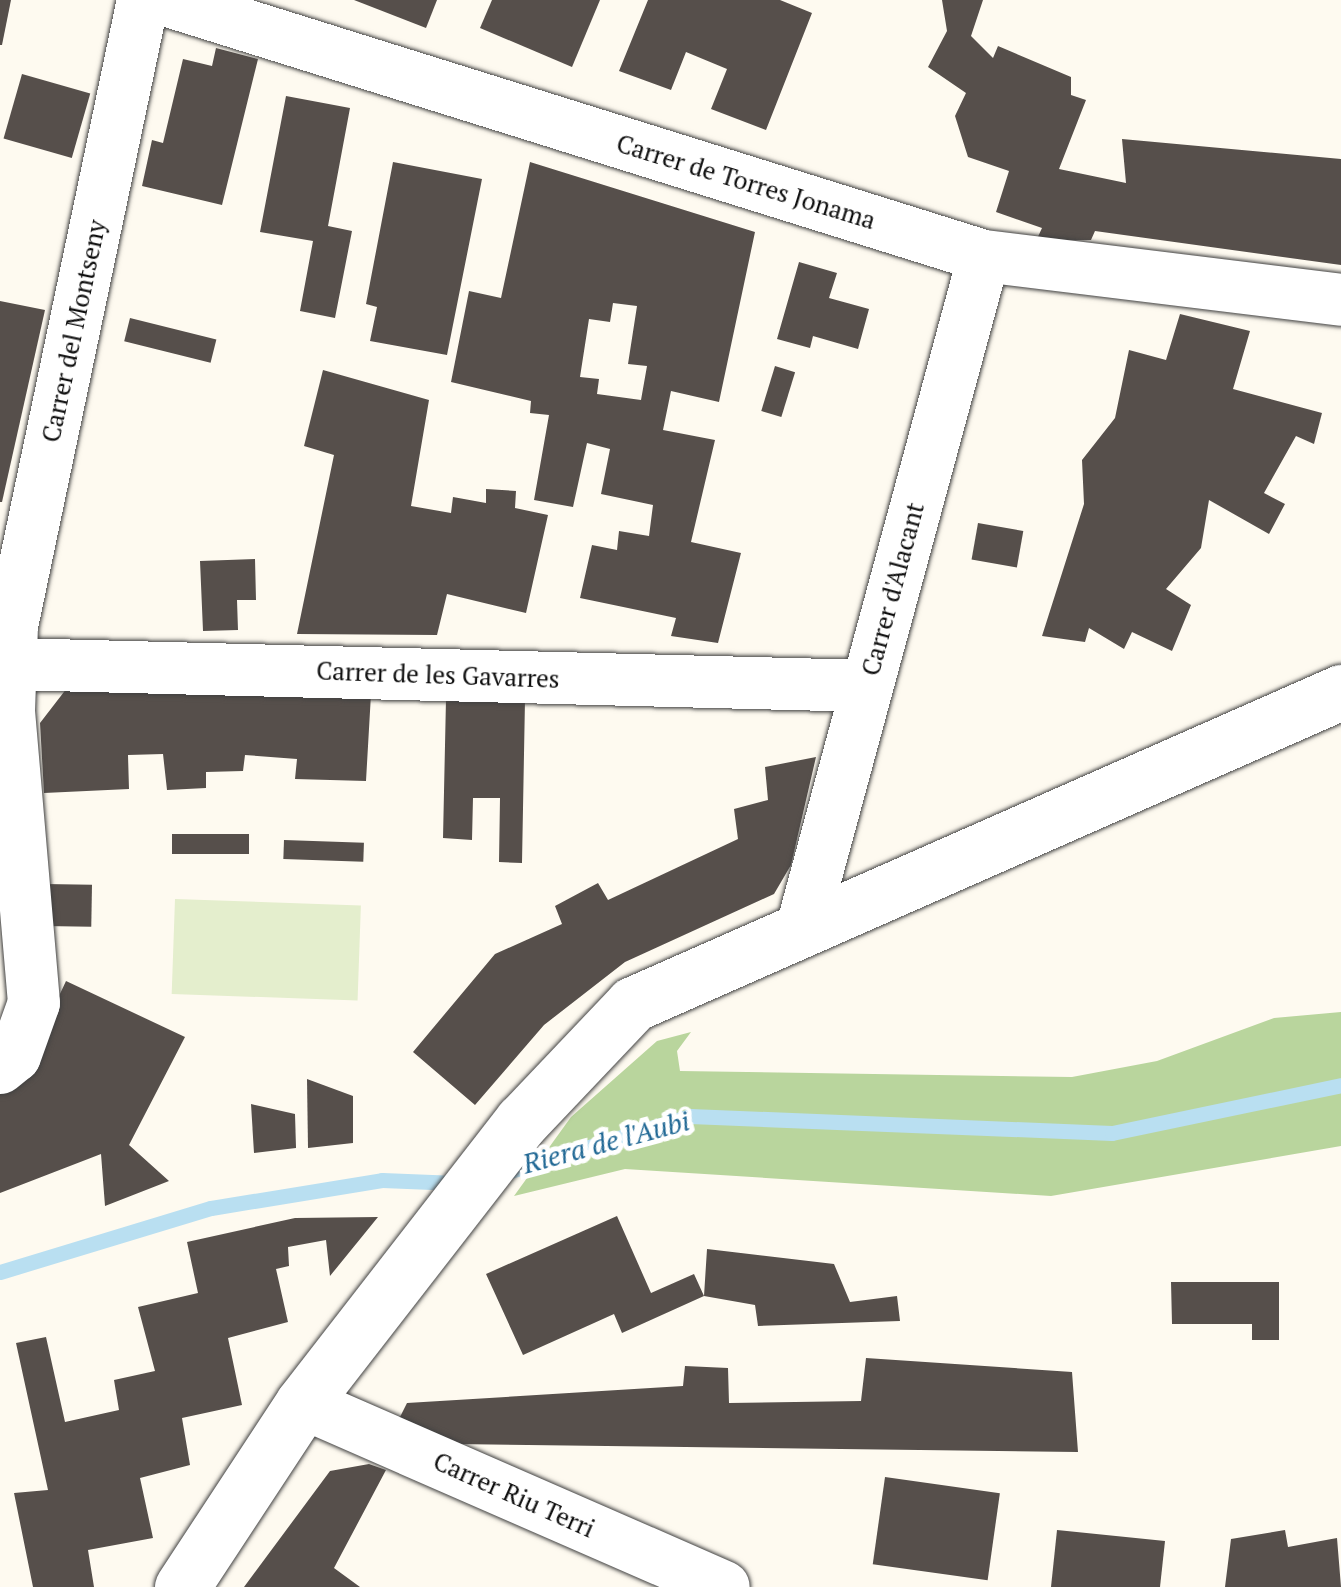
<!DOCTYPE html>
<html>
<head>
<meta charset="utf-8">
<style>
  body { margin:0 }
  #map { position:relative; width:1341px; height:1587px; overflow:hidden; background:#fefaf0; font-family:"PT Serif",serif }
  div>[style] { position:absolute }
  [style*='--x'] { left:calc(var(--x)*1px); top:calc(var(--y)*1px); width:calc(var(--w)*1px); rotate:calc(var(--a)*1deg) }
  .forest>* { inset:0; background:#b9d59d }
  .pitch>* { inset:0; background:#e4eecd; transform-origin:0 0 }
  .stream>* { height:15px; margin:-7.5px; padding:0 7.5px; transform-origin:7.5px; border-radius:7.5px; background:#b9dff1 }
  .building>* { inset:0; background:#564f4b; transform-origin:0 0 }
  .roads { filter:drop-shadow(0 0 2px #414141) drop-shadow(0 0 2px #414141) }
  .minor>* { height:52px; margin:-26px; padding:0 26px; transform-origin:26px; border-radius:26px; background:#fff }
  .tertiary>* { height:55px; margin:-27.5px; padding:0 27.5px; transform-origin:27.5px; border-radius:27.5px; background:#fff }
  span { translate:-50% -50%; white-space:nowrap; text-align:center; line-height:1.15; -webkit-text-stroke:10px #fff; paint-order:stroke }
  .street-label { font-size:25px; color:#0e0e0e }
  .water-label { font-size:28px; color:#226995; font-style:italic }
</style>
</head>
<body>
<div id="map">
  <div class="forest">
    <div style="clip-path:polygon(1341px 1012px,1341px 1146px,1051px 1196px,625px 1169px,514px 1196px,571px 1117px,657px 1041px,691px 1032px,677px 1051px,680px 1071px,1072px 1077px,1157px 1061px,1274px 1018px)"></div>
  </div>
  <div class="pitch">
    <div style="left:175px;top:899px;width:186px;height:95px;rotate:2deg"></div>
  </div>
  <div class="stream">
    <div style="--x:504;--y:1173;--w:195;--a:-17"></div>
    <div style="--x:690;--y:1116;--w:422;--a:2.3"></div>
    <div style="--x:1112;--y:1133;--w:234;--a:-11.8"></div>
    <div style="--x:0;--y:1272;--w:220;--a:-16.9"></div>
    <div style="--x:211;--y:1208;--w:173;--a:-9.3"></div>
    <div style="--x:382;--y:1180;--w:75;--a:2.3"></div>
  </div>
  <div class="building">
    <div style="clip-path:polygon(0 0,11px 0,2px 45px,0 45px)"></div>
    <div style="clip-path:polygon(354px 0,437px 0,426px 28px)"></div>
    <div style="clip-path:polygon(492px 0,600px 0,572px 67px,480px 28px)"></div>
    <div style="clip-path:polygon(648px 0,780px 0,812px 13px,766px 130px,711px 109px,727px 69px,686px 52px,671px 90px,619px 71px)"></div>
    <div style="clip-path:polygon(942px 0,983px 0,971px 36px,993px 58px,998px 46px,1071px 77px,1071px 95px,1086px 100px,1059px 169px,1126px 183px,1122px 139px,1341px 159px,1341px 265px,1095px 231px,1091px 240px,1036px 241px,1042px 228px,996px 212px,1009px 171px,968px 157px,955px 116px,966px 93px,928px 67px,947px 31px)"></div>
    <div style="clip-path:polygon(216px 48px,258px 59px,222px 205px,142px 186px,152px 140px,163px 143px,183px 59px,212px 66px)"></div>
    <div style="left:22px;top:74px;width:71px;height:67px;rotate:16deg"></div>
    <div style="clip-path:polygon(286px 96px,350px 108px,328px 226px,352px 231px,335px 318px,300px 311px,313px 241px,260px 232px)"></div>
    <div style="clip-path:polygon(393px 162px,482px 179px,447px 355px,370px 341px,377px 307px,366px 304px)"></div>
    <div style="clip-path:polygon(evenodd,530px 162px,755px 232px,719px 402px,671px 391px,663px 430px,715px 440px,691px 542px,741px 553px,718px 643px,671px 636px,676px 618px,580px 598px,592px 545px,617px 550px,619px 531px,649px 536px,653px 505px,601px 494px,610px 449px,587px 443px,573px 507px,534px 500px,549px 415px,530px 413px,531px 401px,451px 382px,469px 291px,501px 298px,530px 162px,613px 303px,637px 306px,628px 364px,647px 366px,641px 400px,597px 394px,599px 379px,580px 377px,589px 319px,610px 322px,613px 303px)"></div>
    <div style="clip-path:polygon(799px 262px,837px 273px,829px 298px,869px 309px,858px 349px,813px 336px,810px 348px,777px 339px)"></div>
    <div style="clip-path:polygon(0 301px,45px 310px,2px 502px,0 502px)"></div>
    <div style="clip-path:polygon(1180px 314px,1250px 331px,1233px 389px,1322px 413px,1314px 444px,1296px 436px,1264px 493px,1285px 504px,1269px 534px,1209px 500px,1201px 548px,1166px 589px,1191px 605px,1172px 651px,1132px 632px,1124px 649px,1089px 628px,1085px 642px,1042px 636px,1084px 504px,1082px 460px,1115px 418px,1129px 350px,1166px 360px)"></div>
    <div style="left:130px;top:318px;width:89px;height:24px;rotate:14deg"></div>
    <div style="left:775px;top:366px;width:21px;height:47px;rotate:17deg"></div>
    <div style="clip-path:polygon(323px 370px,429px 400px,411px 506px,451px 513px,453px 497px,486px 503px,486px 489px,516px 491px,515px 508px,548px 515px,526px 613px,447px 594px,437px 635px,297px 634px,334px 455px,304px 446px)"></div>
    <div style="left:978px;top:523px;width:46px;height:37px;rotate:10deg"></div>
    <div style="clip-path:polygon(255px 559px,256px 600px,237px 600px,238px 630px,203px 631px,200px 561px)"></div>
    <div style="clip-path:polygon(67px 688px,371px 694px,366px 781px,295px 779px,297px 759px,245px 755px,243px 771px,206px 772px,206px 788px,167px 790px,163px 754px,128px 755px,129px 789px,44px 793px,40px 723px)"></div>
    <div style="clip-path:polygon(446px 699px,525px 700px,522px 863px,499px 862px,500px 798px,473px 798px,472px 840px,443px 838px)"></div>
    <div style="clip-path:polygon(816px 757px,791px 865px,774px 894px,625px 962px,544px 1025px,475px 1105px,413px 1052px,495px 954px,562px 924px,555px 906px,598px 883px,608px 900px,738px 839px,734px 809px,768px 800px,765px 767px)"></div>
    <div style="left:249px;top:834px;width:20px;height:77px;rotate:90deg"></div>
    <div style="left:284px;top:840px;width:80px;height:19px;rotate:2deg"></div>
    <div style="left:45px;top:884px;width:47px;height:42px;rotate:1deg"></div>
    <div style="clip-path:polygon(66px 981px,185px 1037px,129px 1145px,169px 1181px,105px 1206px,101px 1154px,0 1193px,0 1090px,31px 1056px)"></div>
    <div style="clip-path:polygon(307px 1079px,353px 1096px,353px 1143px,308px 1148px)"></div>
    <div style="clip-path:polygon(251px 1104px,295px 1114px,296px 1148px,254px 1153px)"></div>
    <div style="clip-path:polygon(617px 1216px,651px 1293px,694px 1274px,704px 1296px,707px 1249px,834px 1264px,850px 1302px,897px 1296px,900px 1321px,758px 1326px,755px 1305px,704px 1296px,622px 1333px,614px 1314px,523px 1355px,486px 1274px)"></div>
    <div style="clip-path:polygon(378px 1217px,330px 1276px,326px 1240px,288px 1247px,289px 1266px,276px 1269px,288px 1322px,228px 1338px,242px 1405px,182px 1418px,190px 1465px,140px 1478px,153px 1538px,88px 1550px,94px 1587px,33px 1587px,14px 1493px,48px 1490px,16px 1343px,46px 1337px,65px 1422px,119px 1410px,114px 1380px,155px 1371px,138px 1307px,198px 1293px,187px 1242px,295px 1218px)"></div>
    <div style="clip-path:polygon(1171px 1282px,1279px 1282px,1279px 1340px,1252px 1340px,1252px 1324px,1172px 1324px)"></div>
    <div style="clip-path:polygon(866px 1358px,1072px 1372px,1078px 1452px,454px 1444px,399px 1419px,407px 1403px,683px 1386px,685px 1366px,728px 1368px,729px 1403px,861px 1401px)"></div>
    <div style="clip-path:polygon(369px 1464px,386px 1470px,334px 1568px,360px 1587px,244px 1587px,330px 1471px)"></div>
    <div style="left:885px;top:1477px;width:116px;height:88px;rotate:8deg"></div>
    <div style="clip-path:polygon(1057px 1530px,1165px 1541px,1160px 1587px,1051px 1587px)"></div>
    <div style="clip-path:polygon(1285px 1530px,1288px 1547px,1337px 1538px,1341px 1587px,1225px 1587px,1231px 1539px)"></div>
  </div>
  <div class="roads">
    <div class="minor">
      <div style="--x:165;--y:0;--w:858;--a:17.36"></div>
      <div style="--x:984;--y:256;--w:360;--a:7"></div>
      <div style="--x:11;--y:664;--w:855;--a:1.47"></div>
      <div style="--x:803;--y:924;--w:692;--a:-74.84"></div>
      <div style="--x:0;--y:1068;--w:19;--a:-39"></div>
      <div style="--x:15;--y:1056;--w:56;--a:-70.3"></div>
      <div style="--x:34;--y:1003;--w:293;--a:-94.9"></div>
      <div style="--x:9;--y:711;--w:85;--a:-88"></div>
      <div style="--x:12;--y:626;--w:640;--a:-78.18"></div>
      <div style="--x:303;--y:1403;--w:459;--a:23.6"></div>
    </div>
    <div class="tertiary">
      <div style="--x:182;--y:1587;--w:220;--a:-56.7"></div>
      <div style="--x:303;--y:1403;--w:357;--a:-52.2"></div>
      <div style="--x:522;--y:1121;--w:161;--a:-46.5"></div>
      <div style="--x:633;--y:1004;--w:774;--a:-23.78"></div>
    </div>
  </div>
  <div class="street-label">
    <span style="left:746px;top:182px;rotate:17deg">Carrer de Torres Jonama</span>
    <span style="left:74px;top:331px;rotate:-78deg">Carrer del Montseny</span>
    <span style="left:893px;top:589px;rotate:-75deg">Carrer d'Alacant</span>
    <span style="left:438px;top:675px;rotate:2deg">Carrer de les Gavarres</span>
    <span style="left:514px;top:1495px;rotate:24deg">Carrer Riu Terri</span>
  </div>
  <div class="water-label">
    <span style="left:606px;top:1142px;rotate:-15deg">Riera de l'Aubi</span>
  </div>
</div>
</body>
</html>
